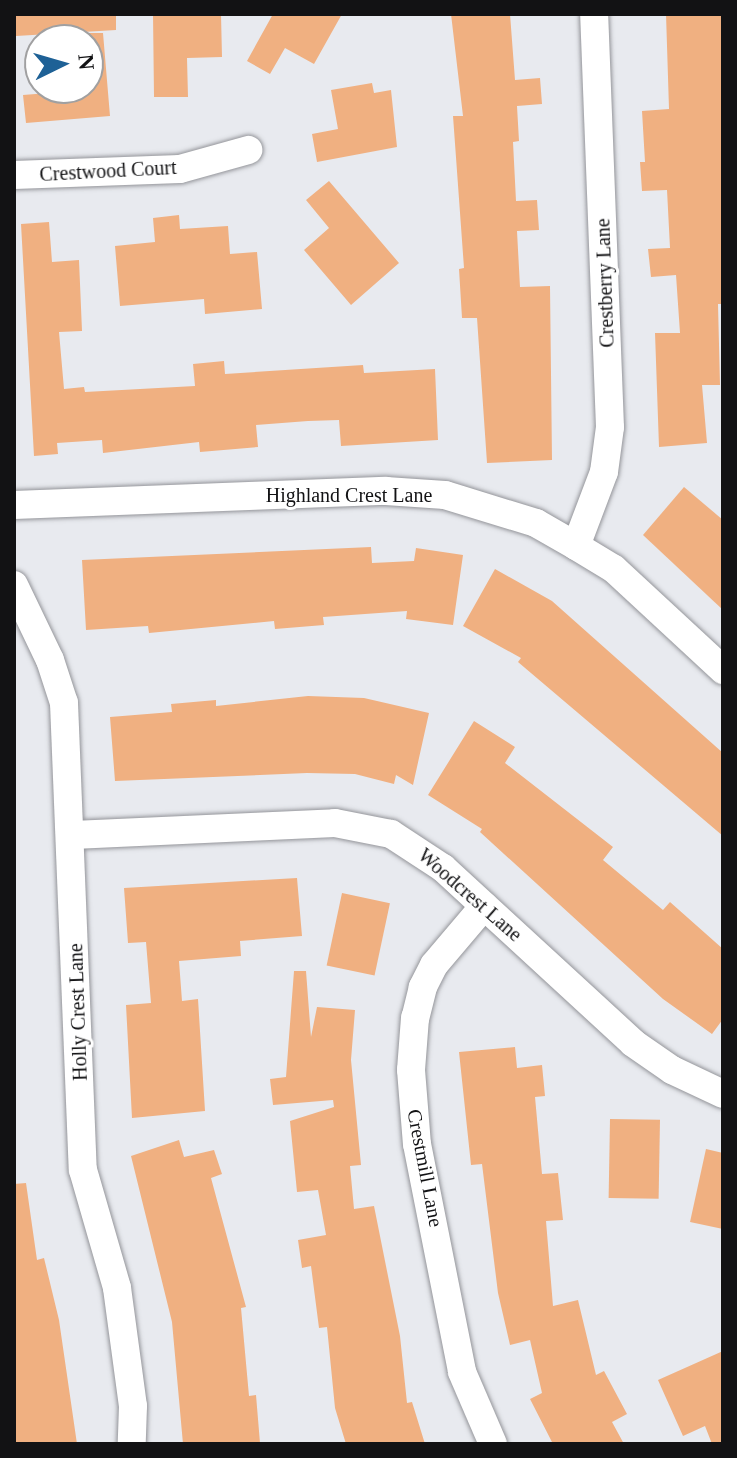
<!DOCTYPE html>
<html>
<head>
<meta charset="utf-8">
<style>
  body { margin:0 }
  #map { position:relative; width:737px; height:1458px; overflow:hidden; background:#e8eaef; font-family:"Times New Roman",serif }
  div>[style] { position:absolute }
  [style*='--x'] { left:calc(var(--x)*1px); top:calc(var(--y)*1px); width:calc(var(--w)*1px); rotate:calc(var(--a)*1deg) }
  .building>* { inset:0; background:#f0b081; transform-origin:0 0 }
  .roads { filter:drop-shadow(0 0 2px #94959a) drop-shadow(0 0 2px #94959a) }
  .street>* { height:28px; margin:-14px; padding:0 14px; transform-origin:14px; border-radius:14px; background:#fff }
  span { translate:-50% -50%; white-space:nowrap; text-align:center; line-height:1.15; -webkit-text-stroke:6px #fff; paint-order:stroke }
  .street-label { font-size:20px; color:#121214 }
  .frame { position:absolute; inset:0; border:16px solid #121214; pointer-events:none }
  .north { position:absolute; left:24px; top:24px; width:80px; height:80px; box-sizing:border-box; background:#fff; border:2px solid #a0a0a1; border-radius:50%; rotate:85deg; font-size:22px; font-weight:700; line-height:32px; text-align:center; color:#121214 }
  .north::after { content:''; display:block; margin:auto; width:28px; height:36px; background:#1e6196; clip-path:polygon(50% 0,100% 100%,50% 72%,0 100%) }
</style>
</head>
<body>
<div id="map">
  <div class="building">
    <div style="clip-path:polygon(14px 14px,116px 14px,116px 30px,16px 36px)"></div>
    <div style="clip-path:polygon(153px 14px,221px 14px,222px 57px,187px 58px,188px 97px,154px 97px)"></div>
    <div style="clip-path:polygon(273px 14px,342px 14px,314px 64px,285px 48px,270px 74px,247px 61px)"></div>
    <div style="clip-path:polygon(451px 14px,510px 14px,515px 80px,540px 78px,542px 104px,517px 106px,519px 141px,513px 142px,516px 201px,537px 200px,539px 230px,517px 231px,520px 287px,550px 286px,552px 460px,487px 463px,477px 318px,462px 318px,459px 269px,464px 268px,453px 116px,463px 116px)"></div>
    <div style="clip-path:polygon(666px 14px,723px 14px,723px 304px,718px 304px,720px 385px,702px 385px,707px 443px,659px 447px,655px 333px,680px 333px,676px 275px,651px 277px,648px 249px,670px 248px,667px 190px,642px 191px,640px 162px,645px 162px,642px 111px,669px 109px)"></div>
    <div style="clip-path:polygon(88px 33px,103px 33px,110px 116px,26px 123px,23px 95px,48px 93px,48px 88px,88px 88px)"></div>
    <div style="clip-path:polygon(372px 83px,374px 93px,391px 90px,397px 147px,317px 162px,312px 134px,338px 129px,331px 90px)"></div>
    <div style="clip-path:polygon(329px 181px,399px 263px,351px 305px,304px 250px,329px 228px,306px 200px)"></div>
    <div style="clip-path:polygon(179px 215px,180px 229px,228px 226px,230px 254px,257px 252px,262px 309px,205px 314px,204px 299px,120px 306px,115px 246px,155px 242px,153px 218px)"></div>
    <div style="clip-path:polygon(49px 222px,52px 262px,79px 260px,82px 331px,59px 332px,64px 389px,84px 387px,85px 392px,195px 386px,193px 364px,224px 361px,225px 374px,363px 365px,364px 373px,435px 369px,438px 440px,341px 446px,339px 420px,308px 421px,256px 425px,258px 447px,200px 452px,199px 442px,103px 453px,102px 440px,57px 443px,58px 454px,34px 456px,21px 224px)"></div>
    <div style="clip-path:polygon(684px 487px,723px 520px,723px 610px,643px 535px)"></div>
    <div style="clip-path:polygon(371px 547px,372px 563px,414px 561px,416px 548px,463px 555px,453px 625px,406px 619px,407px 611px,323px 617px,324px 625px,275px 629px,274px 621px,149px 633px,148px 626px,86px 630px,82px 560px)"></div>
    <div style="clip-path:polygon(495px 569px,552px 601px,723px 753px,723px 836px,518px 662px,521px 658px,463px 626px)"></div>
    <div style="clip-path:polygon(308px 696px,364px 698px,429px 713px,413px 785px,396px 775px,394px 784px,355px 774px,307px 773px,115px 781px,110px 717px,172px 712px,171px 704px,216px 700px,216px 706px)"></div>
    <div style="clip-path:polygon(474px 721px,515px 747px,505px 763px,613px 847px,603px 860px,663px 910px,670px 902px,723px 949px,723px 1019px,712px 1034px,663px 999px,480px 832px,482px 829px,428px 795px)"></div>
    <div style="clip-path:polygon(297px 878px,302px 936px,240px 941px,241px 956px,179px 961px,182px 1001px,198px 999px,205px 1111px,132px 1118px,126px 1005px,151px 1003px,146px 942px,128px 943px,124px 888px)"></div>
    <div style="left:342px;top:893px;width:49px;height:74px;rotate:12deg"></div>
    <div style="clip-path:polygon(294px 971px,306px 971px,311px 1037px,317px 1007px,355px 1010px,351px 1060px,361px 1165px,350px 1166px,354px 1209px,374px 1206px,400px 1336px,407px 1403px,412px 1402px,425px 1444px,346px 1444px,335px 1408px,327px 1327px,319px 1328px,311px 1266px,302px 1268px,298px 1240px,326px 1235px,318px 1190px,297px 1192px,290px 1121px,334px 1107px,333px 1100px,273px 1105px,270px 1079px,286px 1077px)"></div>
    <div style="clip-path:polygon(515px 1047px,517px 1068px,542px 1065px,545px 1096px,535px 1097px,542px 1174px,558px 1173px,563px 1220px,546px 1221px,553px 1306px,578px 1300px,596px 1375px,604px 1371px,627px 1414px,612px 1422px,624px 1444px,553px 1444px,530px 1399px,542px 1393px,530px 1340px,510px 1345px,498px 1293px,482px 1164px,471px 1165px,459px 1052px)"></div>
    <div style="left:610px;top:1119px;width:50px;height:79px;rotate:1deg"></div>
    <div style="clip-path:polygon(179px 1140px,184px 1157px,214px 1150px,222px 1174px,211px 1178px,246px 1307px,241px 1308px,249px 1396px,256px 1395px,260px 1443px,183px 1444px,172px 1322px,131px 1156px)"></div>
    <div style="clip-path:polygon(706px 1149px,723px 1153px,723px 1229px,690px 1222px)"></div>
    <div style="clip-path:polygon(26px 1183px,37px 1260px,44px 1258px,59px 1320px,77px 1444px,14px 1444px,14px 1184px)"></div>
    <div style="clip-path:polygon(723px 1351px,723px 1444px,712px 1444px,705px 1426px,683px 1436px,658px 1380px)"></div>
  </div>
  <div class="roads">
    <div class="street">
      <div style="--x:14;--y:175;--w:166;--a:-2.1"></div>
      <div style="--x:180;--y:169;--w:71;--a:-15.6"></div>
      <div style="--x:14;--y:505;--w:372;--a:-2.2"></div>
      <div style="--x:386;--y:491;--w:59;--a:3.9"></div>
      <div style="--x:445;--y:495;--w:95;--a:17.1"></div>
      <div style="--x:536;--y:523;--w:46;--a:29.9"></div>
      <div style="--x:576;--y:546;--w:44;--a:31.2"></div>
      <div style="--x:614;--y:569;--w:149;--a:42.8"></div>
      <div style="--x:576;--y:546;--w:79;--a:-69.3"></div>
      <div style="--x:604;--y:472;--w:45;--a:-82.4"></div>
      <div style="--x:610;--y:427;--w:413;--a:-92.2"></div>
      <div style="--x:14;--y:585;--w:83;--a:64.4"></div>
      <div style="--x:50;--y:660;--w:45;--a:72"></div>
      <div style="--x:64;--y:703;--w:467;--a:87.7"></div>
      <div style="--x:83;--y:1170;--w:123;--a:73.9"></div>
      <div style="--x:117;--y:1288;--w:119;--a:82.3"></div>
      <div style="--x:133;--y:1406;--w:38;--a:92"></div>
      <div style="--x:73;--y:835;--w:262;--a:-2.6"></div>
      <div style="--x:335;--y:823;--w:57;--a:11.1"></div>
      <div style="--x:391;--y:834;--w:62;--a:33.2"></div>
      <div style="--x:443;--y:868;--w:258;--a:42.6"></div>
      <div style="--x:633;--y:1043;--w:47;--a:34.7"></div>
      <div style="--x:672;--y:1070;--w:56;--a:25.2"></div>
      <div style="--x:484;--y:906;--w:77;--a:130.3"></div>
      <div style="--x:434;--y:965;--w:25;--a:117"></div>
      <div style="--x:423;--y:987;--w:32;--a:104"></div>
      <div style="--x:415;--y:1018;--w:52;--a:94.4"></div>
      <div style="--x:411;--y:1070;--w:74;--a:85.4"></div>
      <div style="--x:417;--y:1144;--w:232;--a:78.8"></div>
      <div style="--x:462;--y:1372;--w:78;--a:66.7"></div>
    </div>
  </div>
  <div class="street-label">
    <span style="left:108px;top:171px;rotate:-3deg">Crestwood Court</span>
    <span style="left:605px;top:283px;rotate:-92deg">Crestberry Lane</span>
    <span style="left:349px;top:495px">Highland Crest Lane</span>
    <span style="left:470px;top:895px;rotate:41deg">Woodcrest Lane</span>
    <span style="left:78px;top:1012px;rotate:-92deg">Holly Crest Lane</span>
    <span style="left:425px;top:1168px;rotate:79deg">Crestmill Lane</span>
  </div>
  <div class="frame"></div>
  <div class="north">N</div>
</div>
</body>
</html>
